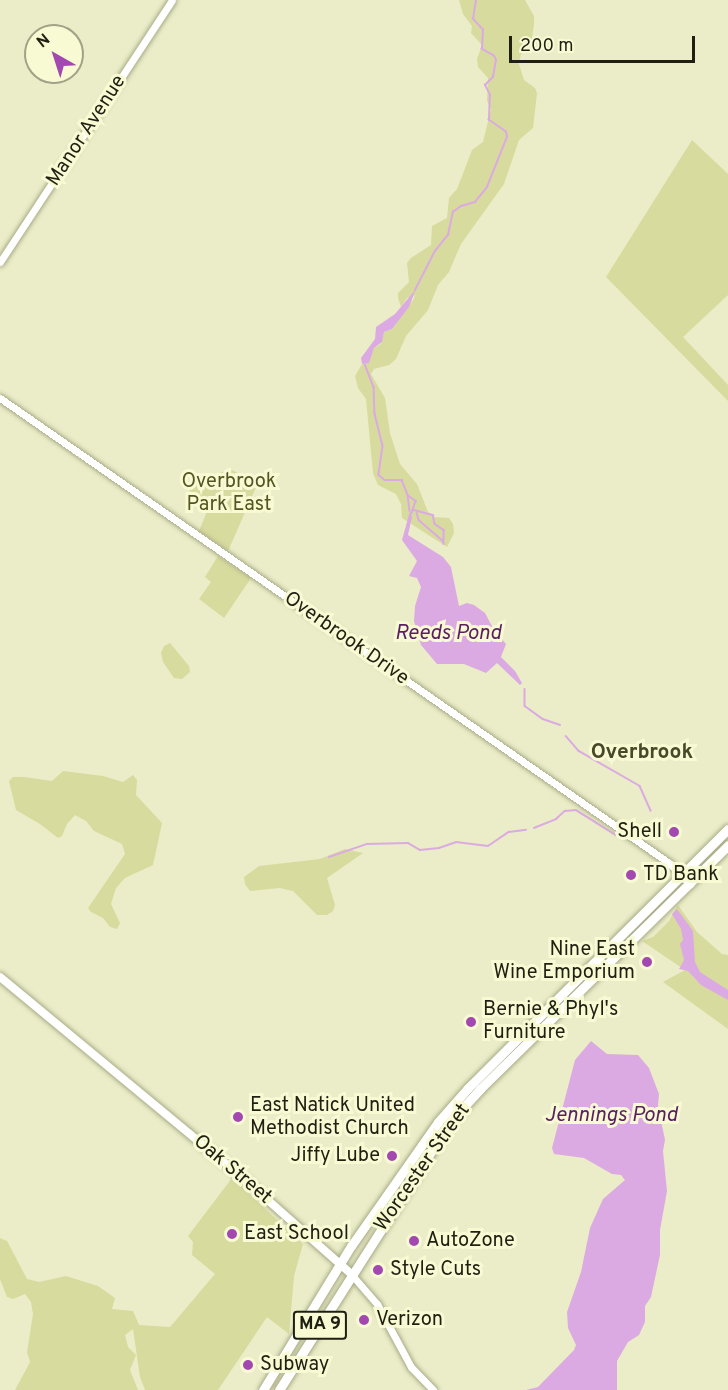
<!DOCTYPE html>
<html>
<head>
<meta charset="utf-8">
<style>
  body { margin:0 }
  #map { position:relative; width:728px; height:1390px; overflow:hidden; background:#eaedc7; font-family:Overpass,sans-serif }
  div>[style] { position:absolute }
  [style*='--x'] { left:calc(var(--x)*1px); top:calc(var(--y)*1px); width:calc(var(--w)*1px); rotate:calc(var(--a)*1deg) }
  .green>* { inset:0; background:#d8db9e }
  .water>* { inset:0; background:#dcaae2 }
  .stream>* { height:1.5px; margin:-0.75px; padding:0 0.75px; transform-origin:0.75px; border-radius:0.75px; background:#dcaae2 }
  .roads { filter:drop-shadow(0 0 2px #a9ab87) drop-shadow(0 0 2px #a9ab87) }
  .tertiary>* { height:7px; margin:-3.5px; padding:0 3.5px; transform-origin:3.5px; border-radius:3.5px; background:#fff }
  .secondary>* { height:8px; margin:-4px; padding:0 4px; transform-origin:4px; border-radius:4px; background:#fff }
  .trunk>* { height:9px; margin:-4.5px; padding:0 4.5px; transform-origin:4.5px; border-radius:4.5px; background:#fff }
  .dots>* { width:16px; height:16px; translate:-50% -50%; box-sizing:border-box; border:3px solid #f8fad4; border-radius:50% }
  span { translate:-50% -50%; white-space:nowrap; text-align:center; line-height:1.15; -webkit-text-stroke:6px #f8fad4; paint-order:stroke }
  .shield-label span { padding:2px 4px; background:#f8fad4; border:2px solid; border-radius:4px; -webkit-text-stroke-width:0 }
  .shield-label { font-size:18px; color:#1f1f12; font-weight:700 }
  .street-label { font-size:20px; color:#1f1f12 }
  .park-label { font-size:20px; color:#545520 }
  .poi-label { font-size:20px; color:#1f1f12 }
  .right { translate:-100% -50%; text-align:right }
  .left { translate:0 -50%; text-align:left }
  .water-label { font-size:21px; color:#591f62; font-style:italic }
  .neighbourhood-label { font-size:21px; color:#484929; font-weight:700 }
  .north { position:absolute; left:24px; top:24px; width:60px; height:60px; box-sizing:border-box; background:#f8fad4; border:2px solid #a1a286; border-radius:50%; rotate:321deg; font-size:16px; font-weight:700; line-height:24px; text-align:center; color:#1f1f12 }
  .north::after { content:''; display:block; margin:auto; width:21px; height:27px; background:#a347b1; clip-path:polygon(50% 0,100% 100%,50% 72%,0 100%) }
  .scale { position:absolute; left:509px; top:36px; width:186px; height:27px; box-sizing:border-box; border:3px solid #1f1f12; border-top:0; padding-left:8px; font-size:18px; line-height:21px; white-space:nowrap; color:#1f1f12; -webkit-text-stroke:4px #f8fad4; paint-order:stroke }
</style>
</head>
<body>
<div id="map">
  <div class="green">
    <div style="clip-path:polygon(459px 0,525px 0,534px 16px,534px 24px,532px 38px,521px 54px,519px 64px,524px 80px,535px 88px,537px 93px,533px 128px,519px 140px,504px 184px,461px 244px,449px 272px,438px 285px,428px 310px,406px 336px,396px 359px,389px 365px,374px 369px,371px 374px,385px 398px,390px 433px,400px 464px,417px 484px,428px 512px,434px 517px,449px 518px,453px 524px,454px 533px,447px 547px,402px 518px,401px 504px,396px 494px,378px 485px,373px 473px,366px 399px,358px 388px,355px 376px,362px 364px,365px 365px,374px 348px,381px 344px,384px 332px,392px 329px,413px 300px,415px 295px,407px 298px,401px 307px,398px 298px,398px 293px,409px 282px,407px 263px,411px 258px,431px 245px,432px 226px,447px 218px,449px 198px,457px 189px,472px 150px,483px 142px,491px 109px,487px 101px,488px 78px,478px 67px,477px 59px,482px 45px,471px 33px,472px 26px,463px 14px)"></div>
    <div style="clip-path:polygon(692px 140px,728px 174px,728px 295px,683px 337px,728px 385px,728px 401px,606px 277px)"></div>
    <div style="clip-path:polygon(230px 469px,258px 483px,228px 551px,199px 531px,210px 504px,184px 487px)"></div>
    <div style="clip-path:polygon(218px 556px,251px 578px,224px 618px,199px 599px,211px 582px,205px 577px)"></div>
    <div style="clip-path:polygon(170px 643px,189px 666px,190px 672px,182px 679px,174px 678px,163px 662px,161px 653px,164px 646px)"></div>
    <div style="clip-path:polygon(63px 771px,103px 776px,123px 782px,133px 775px,137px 780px,136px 795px,162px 823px,153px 865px,125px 878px,116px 888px,111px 904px,120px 923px,117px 929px,110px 927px,103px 918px,91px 912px,88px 908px,125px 854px,122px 844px,94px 831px,86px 821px,75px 815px,67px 824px,62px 836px,58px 838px,40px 824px,16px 810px,9px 781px,13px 777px,24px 777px,52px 781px)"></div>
    <div style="clip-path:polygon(345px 849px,363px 853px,327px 878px,335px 905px,333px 911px,327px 915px,317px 915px,293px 891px,280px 888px,250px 891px,245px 884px,244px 877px,259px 866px,320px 859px)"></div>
    <div style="clip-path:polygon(678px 905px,697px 932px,722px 954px,728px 955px,728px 1029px,663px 982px,685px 970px,642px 941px,653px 937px,669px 921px)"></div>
    <div style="clip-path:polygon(232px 1178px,303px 1244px,294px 1276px,289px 1334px,267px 1317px,218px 1390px,145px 1390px,140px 1377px,133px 1329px,125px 1335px,128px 1347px,136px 1355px,130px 1370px,138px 1390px,15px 1390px,30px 1362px,27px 1352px,33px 1314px,31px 1302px,25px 1294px,13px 1299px,7px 1297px,0 1279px,0 1238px,7px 1241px,27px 1279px,39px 1282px,66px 1276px,98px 1286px,115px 1298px,112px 1309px,133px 1311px,139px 1325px,170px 1327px,215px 1274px,192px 1255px,193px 1242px,188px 1236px)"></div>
  </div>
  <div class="water">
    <div style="clip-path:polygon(416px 289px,409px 307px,392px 329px,384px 332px,382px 342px,374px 348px,369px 363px,362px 364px,361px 358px,375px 339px,376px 327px,395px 314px)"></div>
    <div style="clip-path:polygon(410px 511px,412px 517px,408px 535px,443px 557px,451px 567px,459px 606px,467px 603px,474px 605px,485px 613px,494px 630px,506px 644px,501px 657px,515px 671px,522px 683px,520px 685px,497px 663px,486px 673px,464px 664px,437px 664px,421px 645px,414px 621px,415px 606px,421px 587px,417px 578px,409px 576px,417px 561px,402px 540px)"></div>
    <div style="clip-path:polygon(677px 909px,693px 931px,695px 962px,700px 972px,728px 990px,728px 1000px,701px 985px,688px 971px,679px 969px,684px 960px,680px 944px,683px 940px,681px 929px,672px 914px)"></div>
    <div style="clip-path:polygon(591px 1041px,607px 1054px,638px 1055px,649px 1068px,659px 1094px,658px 1106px,665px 1140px,663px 1151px,667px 1191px,660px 1230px,660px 1255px,651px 1297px,645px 1306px,645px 1322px,639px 1335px,628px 1342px,617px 1361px,617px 1390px,526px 1390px,538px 1387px,574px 1350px,576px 1345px,568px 1328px,567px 1312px,581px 1272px,590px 1228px,603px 1199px,625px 1180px,621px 1175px,612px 1174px,584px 1158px,554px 1154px,552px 1148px,575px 1060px)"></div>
  </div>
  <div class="stream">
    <div style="--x:415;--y:290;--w:44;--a:-62.9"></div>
    <div style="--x:435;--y:251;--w:21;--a:-51"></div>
    <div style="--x:448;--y:235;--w:24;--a:-78"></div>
    <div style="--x:453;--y:212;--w:10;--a:-37"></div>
    <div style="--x:461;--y:206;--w:15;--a:-16"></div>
    <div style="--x:475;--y:202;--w:19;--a:-51"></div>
    <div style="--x:487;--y:187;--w:54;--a:-68.2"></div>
    <div style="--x:507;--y:137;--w:5;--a:-101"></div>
    <div style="--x:506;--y:132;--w:21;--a:-145"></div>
    <div style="--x:489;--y:120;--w:25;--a:-88"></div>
    <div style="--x:490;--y:95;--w:11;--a:-117"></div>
    <div style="--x:485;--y:85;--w:11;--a:-45"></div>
    <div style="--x:493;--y:77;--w:17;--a:-80"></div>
    <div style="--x:496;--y:60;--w:4;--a:-117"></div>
    <div style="--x:494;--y:56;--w:14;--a:-150"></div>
    <div style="--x:482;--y:49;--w:19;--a:-87"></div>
    <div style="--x:483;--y:30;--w:15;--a:-132"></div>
    <div style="--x:473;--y:19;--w:19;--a:-81"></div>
    <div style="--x:365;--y:364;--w:25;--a:69"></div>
    <div style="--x:374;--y:387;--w:27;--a:88"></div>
    <div style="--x:375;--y:414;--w:33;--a:76"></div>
    <div style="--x:383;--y:446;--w:29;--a:98"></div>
    <div style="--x:379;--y:475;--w:8;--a:40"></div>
    <div style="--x:385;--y:480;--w:17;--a:0"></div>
    <div style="--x:402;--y:480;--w:16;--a:68"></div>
    <div style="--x:408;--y:495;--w:16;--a:83"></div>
    <div style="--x:409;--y:496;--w:9;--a:36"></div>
    <div style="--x:416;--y:501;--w:13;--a:108"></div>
    <div style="--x:414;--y:510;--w:20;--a:15"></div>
    <div style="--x:433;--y:515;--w:9;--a:77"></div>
    <div style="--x:435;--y:524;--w:11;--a:34"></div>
    <div style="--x:444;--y:530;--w:14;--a:90"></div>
    <div style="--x:417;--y:513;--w:7;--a:74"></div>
    <div style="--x:419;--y:520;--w:32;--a:41"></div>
    <div style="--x:525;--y:689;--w:17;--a:90"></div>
    <div style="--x:525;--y:706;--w:22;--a:36"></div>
    <div style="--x:543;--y:719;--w:18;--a:19"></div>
    <div style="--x:566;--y:736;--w:20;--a:49"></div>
    <div style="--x:579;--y:751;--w:70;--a:29.8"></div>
    <div style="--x:640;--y:786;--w:27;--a:66"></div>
    <div style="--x:534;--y:828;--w:24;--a:-22"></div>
    <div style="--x:556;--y:819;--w:12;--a:-42"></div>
    <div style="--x:565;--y:811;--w:11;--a:-5"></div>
    <div style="--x:576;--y:810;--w:47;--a:32"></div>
    <div style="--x:329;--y:857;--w:40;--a:-18.9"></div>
    <div style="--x:367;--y:844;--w:41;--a:-1.4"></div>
    <div style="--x:408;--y:843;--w:14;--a:30"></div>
    <div style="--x:420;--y:850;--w:19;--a:-6"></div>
    <div style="--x:439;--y:848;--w:18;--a:-19"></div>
    <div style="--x:456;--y:842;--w:32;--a:7"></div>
    <div style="--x:488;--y:846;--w:25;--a:-34"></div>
    <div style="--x:509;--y:832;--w:17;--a:-7"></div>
  </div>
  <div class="roads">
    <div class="tertiary">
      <div style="--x:0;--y:262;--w:313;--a:-56.7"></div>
      <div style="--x:0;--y:398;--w:815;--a:34.8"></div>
      <div style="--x:669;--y:863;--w:30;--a:45"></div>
      <div style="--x:351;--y:1274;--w:40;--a:49"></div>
      <div style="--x:377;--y:1304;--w:72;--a:61.6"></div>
      <div style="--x:411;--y:1367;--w:32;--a:46"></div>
    </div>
    <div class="secondary">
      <div style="--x:0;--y:977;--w:315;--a:39.6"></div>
      <div style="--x:243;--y:1178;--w:144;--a:41.6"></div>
    </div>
    <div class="trunk">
      <div style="--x:263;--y:1390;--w:169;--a:-58.6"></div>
      <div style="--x:351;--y:1246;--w:151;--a:-54.9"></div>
      <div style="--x:438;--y:1122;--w:45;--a:-48.6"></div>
      <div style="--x:468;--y:1088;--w:367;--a:-44.9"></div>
      <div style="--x:279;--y:1390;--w:318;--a:-57.5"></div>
      <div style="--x:450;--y:1122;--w:45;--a:-47.7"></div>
      <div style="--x:480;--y:1089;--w:348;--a:-44.5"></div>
    </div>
  </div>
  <div class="dots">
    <div style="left:674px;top:832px;background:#a347b1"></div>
    <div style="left:631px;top:875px;background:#a347b1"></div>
    <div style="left:647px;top:962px;background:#a347b1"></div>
    <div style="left:471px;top:1022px;background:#a347b1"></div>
    <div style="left:238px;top:1117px;background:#a347b1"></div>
    <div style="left:392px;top:1156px;background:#a347b1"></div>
    <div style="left:232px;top:1234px;background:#a347b1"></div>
    <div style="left:414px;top:1241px;background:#a347b1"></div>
    <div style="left:378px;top:1270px;background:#a347b1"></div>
    <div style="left:364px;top:1320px;background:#a347b1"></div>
    <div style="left:248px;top:1365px;background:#a347b1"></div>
  </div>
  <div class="shield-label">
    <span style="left:320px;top:1325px">MA 9</span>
  </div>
  <div class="street-label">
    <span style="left:87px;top:131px;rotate:-57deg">Manor Avenue</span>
    <span style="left:346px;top:639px;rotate:35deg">Overbrook Drive</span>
    <span style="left:423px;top:1168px;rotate:-55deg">Worcester Street</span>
    <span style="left:232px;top:1170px;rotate:40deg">Oak Street</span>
  </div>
  <div class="park-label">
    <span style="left:229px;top:494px">Overbrook<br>Park East</span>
  </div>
  <div class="poi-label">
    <span class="right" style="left:662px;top:832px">Shell</span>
    <span class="left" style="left:643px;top:875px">TD Bank</span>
    <span class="right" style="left:635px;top:962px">Nine East<br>Wine Emporium</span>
    <span class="left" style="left:483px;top:1022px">Bernie &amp; Phyl's<br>Furniture</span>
    <span class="left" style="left:250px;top:1118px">East Natick United<br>Methodist Church</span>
    <span class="right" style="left:380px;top:1156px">Jiffy Lube</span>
    <span class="left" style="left:244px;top:1234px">East School</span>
    <span class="left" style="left:426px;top:1241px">AutoZone</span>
    <span class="left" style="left:390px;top:1270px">Style Cuts</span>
    <span class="left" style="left:376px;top:1320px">Verizon</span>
    <span class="left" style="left:260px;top:1365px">Subway</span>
  </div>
  <div class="water-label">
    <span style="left:448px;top:634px">Reeds Pond</span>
    <span style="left:611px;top:1116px">Jennings Pond</span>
  </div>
  <div class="neighbourhood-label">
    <span style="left:642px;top:753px">Overbrook</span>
  </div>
  <div class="north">N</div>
  <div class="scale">200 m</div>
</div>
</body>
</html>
